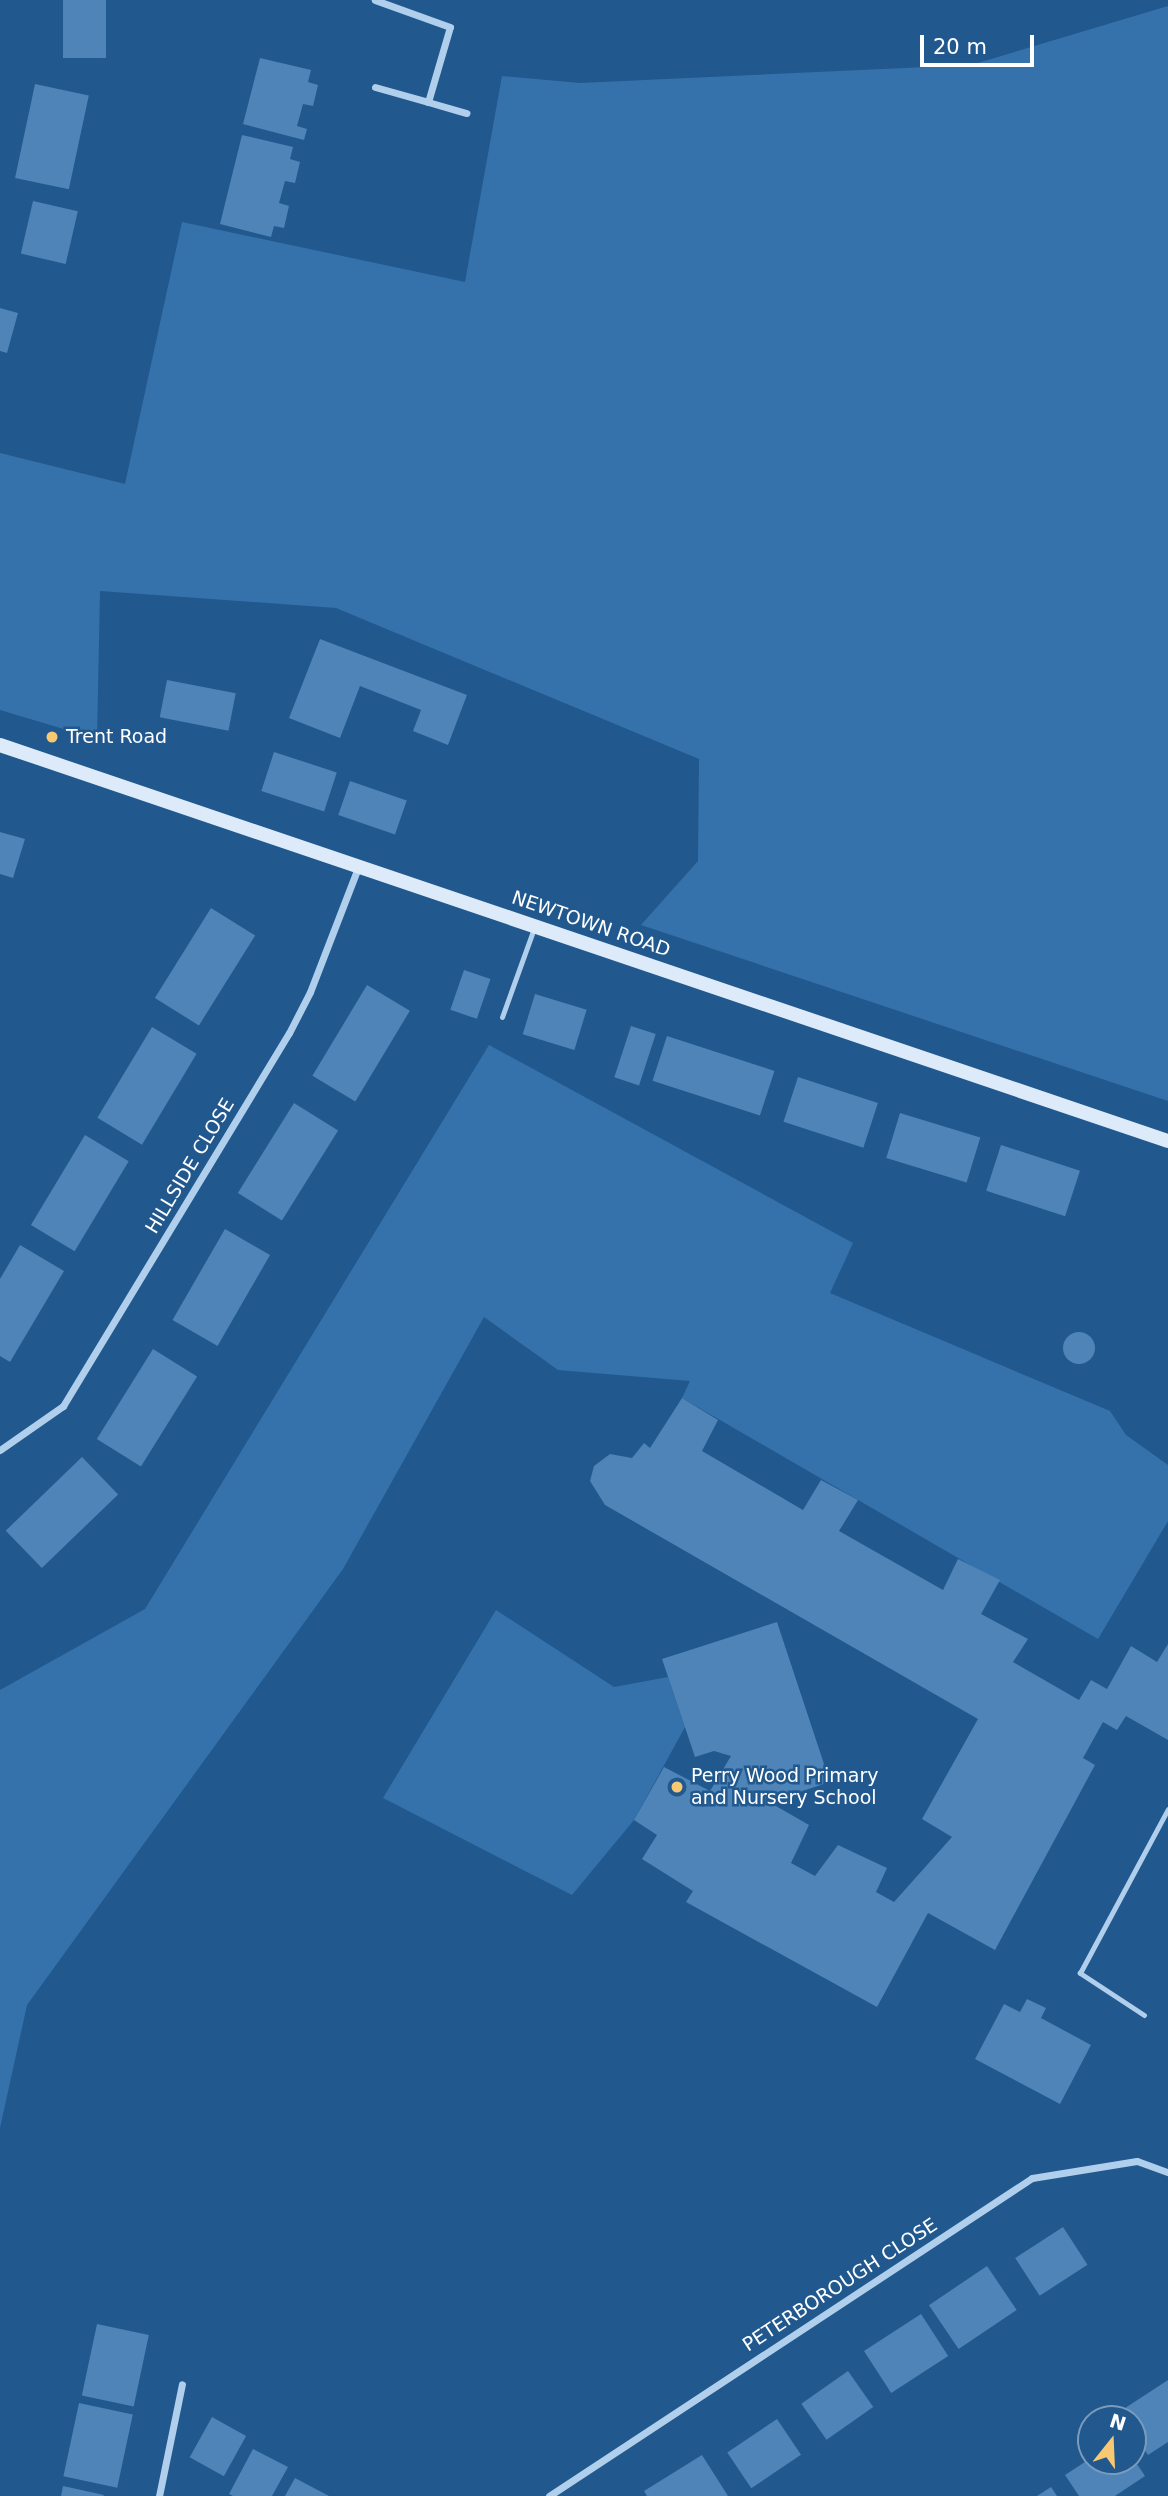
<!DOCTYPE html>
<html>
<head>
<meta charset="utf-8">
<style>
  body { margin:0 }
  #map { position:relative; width:1168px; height:2496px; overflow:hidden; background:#21588e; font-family:"DejaVu Sans",sans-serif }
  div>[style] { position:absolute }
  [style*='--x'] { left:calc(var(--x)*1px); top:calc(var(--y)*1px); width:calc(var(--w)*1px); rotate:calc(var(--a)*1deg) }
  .green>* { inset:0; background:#3572ab }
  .building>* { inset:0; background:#4e84b7; transform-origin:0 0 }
  .round { border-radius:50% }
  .service>* { height:5px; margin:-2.5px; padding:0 2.5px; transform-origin:2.5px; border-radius:2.5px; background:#b0cfec }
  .minor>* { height:7px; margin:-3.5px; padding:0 3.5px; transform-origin:3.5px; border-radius:3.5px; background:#b0cfec }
  .secondary>* { height:14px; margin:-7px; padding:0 7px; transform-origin:7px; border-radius:7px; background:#dceaf9 }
  .dots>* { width:19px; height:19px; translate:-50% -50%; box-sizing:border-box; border:4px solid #21588e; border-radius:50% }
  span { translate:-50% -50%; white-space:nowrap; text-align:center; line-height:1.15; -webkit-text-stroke:5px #21588e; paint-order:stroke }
  .poi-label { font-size:19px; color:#fff }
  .left { translate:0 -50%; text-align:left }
  .street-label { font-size:19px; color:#fff }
  .north { position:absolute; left:1077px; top:2405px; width:70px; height:70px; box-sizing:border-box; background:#21588e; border:2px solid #7a9bbb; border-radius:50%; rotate:18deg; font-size:19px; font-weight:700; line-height:28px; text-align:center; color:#fff }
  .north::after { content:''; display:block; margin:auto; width:24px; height:32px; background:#f8c872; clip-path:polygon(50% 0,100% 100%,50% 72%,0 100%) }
  .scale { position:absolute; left:920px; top:35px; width:114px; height:32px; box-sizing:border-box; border:4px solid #fff; border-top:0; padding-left:9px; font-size:21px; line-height:24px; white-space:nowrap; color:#fff; -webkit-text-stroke:5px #21588e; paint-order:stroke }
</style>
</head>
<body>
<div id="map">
  <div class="green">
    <div style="clip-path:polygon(1168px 6px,1168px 1101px,641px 925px,698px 861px,699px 759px,336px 608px,100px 591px,97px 739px,0 710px,0 453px,125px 484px,182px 222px,465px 282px,502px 76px,580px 83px,971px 65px)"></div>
    <div style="clip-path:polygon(489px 1045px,853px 1243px,830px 1293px,1110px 1411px,1126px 1435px,1168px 1465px,1168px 1521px,1098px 1639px,682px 1398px,690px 1381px,558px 1370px,484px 1317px,343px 1569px,27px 2005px,0 2128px,0 1690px,145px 1609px)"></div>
    <div style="clip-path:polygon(496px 1610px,614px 1687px,668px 1677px,685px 1727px,634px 1820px,572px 1895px,383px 1798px)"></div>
  </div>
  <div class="building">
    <div style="left:63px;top:0;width:43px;height:58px"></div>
    <div style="clip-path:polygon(260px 58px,311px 70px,308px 82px,318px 85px,313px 106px,303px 104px,297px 126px,307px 129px,304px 140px,243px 124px)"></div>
    <div style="left:35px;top:84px;width:55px;height:96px;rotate:12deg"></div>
    <div style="clip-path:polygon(242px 135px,293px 147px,290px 159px,300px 162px,295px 183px,285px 181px,279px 203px,289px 206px,284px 228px,274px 226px,271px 237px,220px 224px)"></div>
    <div style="left:33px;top:201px;width:46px;height:54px;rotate:13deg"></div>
    <div style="clip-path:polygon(0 308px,18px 313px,7px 353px,0 351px)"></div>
    <div style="clip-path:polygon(320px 639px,467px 695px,448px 745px,413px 731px,421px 710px,360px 686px,340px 738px,289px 718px)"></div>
    <div style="left:167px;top:680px;width:70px;height:38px;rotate:11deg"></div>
    <div style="left:274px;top:752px;width:66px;height:41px;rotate:18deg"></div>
    <div style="left:350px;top:781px;width:60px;height:36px;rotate:19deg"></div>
    <div style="clip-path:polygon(0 832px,25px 839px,13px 878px,0 874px)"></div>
    <div style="left:211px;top:908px;width:52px;height:106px;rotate:32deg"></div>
    <div style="left:464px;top:970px;width:28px;height:42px;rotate:19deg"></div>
    <div style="left:367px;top:985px;width:50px;height:106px;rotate:31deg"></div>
    <div style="left:535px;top:994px;width:54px;height:42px;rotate:17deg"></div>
    <div style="left:631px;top:1026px;width:26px;height:54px;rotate:18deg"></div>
    <div style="left:152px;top:1027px;width:52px;height:106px;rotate:31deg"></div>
    <div style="left:667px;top:1036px;width:113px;height:47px;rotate:18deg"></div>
    <div style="left:798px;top:1077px;width:84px;height:47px;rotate:18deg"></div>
    <div style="left:294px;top:1103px;width:52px;height:106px;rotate:32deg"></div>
    <div style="left:900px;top:1113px;width:84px;height:47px;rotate:17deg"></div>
    <div style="left:85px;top:1135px;width:51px;height:105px;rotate:31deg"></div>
    <div style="left:1001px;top:1145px;width:83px;height:48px;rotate:18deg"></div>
    <div style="left:225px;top:1229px;width:52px;height:105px;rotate:30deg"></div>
    <div style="clip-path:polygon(20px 1245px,64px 1271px,10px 1362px,0 1356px,0 1279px)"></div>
    <div class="round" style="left:1063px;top:1332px;width:32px;height:32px"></div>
    <div style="left:153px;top:1349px;width:52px;height:106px;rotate:32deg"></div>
    <div style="clip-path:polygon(682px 1398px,718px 1420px,702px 1451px,803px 1510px,821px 1480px,858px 1500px,839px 1531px,943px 1590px,958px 1559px,1000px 1580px,981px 1614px,1028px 1639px,1013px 1662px,1079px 1700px,1091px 1680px,1107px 1689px,1131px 1646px,1157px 1662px,1168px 1644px,1168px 1740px,1126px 1716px,1117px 1730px,1103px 1722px,1083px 1758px,1095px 1765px,995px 1950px,928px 1913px,877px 2007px,686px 1902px,693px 1891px,642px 1859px,657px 1835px,634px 1820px,664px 1767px,710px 1791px,731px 1756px,714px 1751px,695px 1757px,662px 1659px,777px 1622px,830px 1782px,769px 1802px,809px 1825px,791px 1863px,815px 1876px,838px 1845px,887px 1868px,876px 1892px,894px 1902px,952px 1837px,922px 1819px,978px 1719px,605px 1505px,590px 1481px,594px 1466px,610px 1454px,632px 1458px,644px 1443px,650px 1448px)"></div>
    <div style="left:82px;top:1457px;width:52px;height:106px;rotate:46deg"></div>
    <div style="clip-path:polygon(1027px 1999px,1046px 2008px,1041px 2018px,1091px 2045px,1060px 2104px,975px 2059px,1004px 2004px,1020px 2012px)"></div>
    <div style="left:1063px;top:2227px;width:45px;height:57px;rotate:57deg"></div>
    <div style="left:987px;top:2266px;width:53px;height:70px;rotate:56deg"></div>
    <div style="left:921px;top:2314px;width:50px;height:68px;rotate:57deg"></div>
    <div style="left:97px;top:2324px;width:53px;height:73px;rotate:12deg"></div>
    <div style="left:848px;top:2371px;width:44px;height:57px;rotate:55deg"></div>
    <div style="clip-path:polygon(1168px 2380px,1168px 2442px,1148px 2455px,1133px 2432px,1133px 2419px,1124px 2419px,1119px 2412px)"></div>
    <div style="left:79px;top:2403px;width:55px;height:75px;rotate:12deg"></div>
    <div style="left:212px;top:2417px;width:39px;height:46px;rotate:29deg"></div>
    <div style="left:777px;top:2419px;width:43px;height:60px;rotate:56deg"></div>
    <div style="clip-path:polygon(253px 2449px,288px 2467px,272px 2496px,233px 2496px,229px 2494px)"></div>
    <div style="clip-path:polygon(702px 2455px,728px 2496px,647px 2496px,644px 2491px)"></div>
    <div style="clip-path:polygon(1091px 2458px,1091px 2461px,1135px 2461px,1145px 2476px,1115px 2496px,1079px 2496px,1065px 2475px)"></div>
    <div style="clip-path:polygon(295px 2478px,329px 2496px,285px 2496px)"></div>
    <div style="clip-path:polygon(63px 2486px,104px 2495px,103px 2496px,61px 2496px)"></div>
    <div style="clip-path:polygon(1051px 2487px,1057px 2496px,1037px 2496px)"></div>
  </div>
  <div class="service">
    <div style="--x:502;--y:1017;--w:95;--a:-70.2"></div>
    <div style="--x:1144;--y:2015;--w:77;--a:-146.7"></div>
    <div style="--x:1080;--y:1973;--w:186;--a:-61.8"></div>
  </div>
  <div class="minor">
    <div style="--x:375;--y:87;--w:55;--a:15.8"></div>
    <div style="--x:428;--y:102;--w:78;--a:-73.7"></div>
    <div style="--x:450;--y:27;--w:80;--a:-160.2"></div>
    <div style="--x:428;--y:102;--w:40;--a:16"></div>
    <div style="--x:0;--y:1450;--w:77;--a:-34.9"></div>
    <div style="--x:63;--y:1406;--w:436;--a:-58.8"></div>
    <div style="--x:289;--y:1033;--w:46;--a:-62.9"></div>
    <div style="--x:310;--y:992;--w:136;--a:-68.9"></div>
    <div style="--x:159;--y:2496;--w:114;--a:-78.4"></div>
    <div style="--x:549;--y:2496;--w:578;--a:-33.36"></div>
    <div style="--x:1032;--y:2178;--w:106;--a:-9.2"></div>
    <div style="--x:1137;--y:2161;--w:33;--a:20"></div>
  </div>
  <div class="secondary">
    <div style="--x:0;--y:745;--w:1233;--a:18.73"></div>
  </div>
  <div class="dots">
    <div style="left:52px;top:737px;background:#f8c872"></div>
    <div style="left:677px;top:1787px;background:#f8c872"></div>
  </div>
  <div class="poi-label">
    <span class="left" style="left:66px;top:737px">Trent Road</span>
    <span class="left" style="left:691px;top:1787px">Perry Wood Primary<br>and Nursery School</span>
  </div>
  <div class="street-label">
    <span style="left:591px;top:924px;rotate:19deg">NEWTOWN ROAD</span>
    <span style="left:190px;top:1166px;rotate:-59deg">HILLSIDE CLOSE</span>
    <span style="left:840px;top:2285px;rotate:-33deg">PETERBOROUGH CLOSE</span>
  </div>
  <div class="north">N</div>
  <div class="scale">20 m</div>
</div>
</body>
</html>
